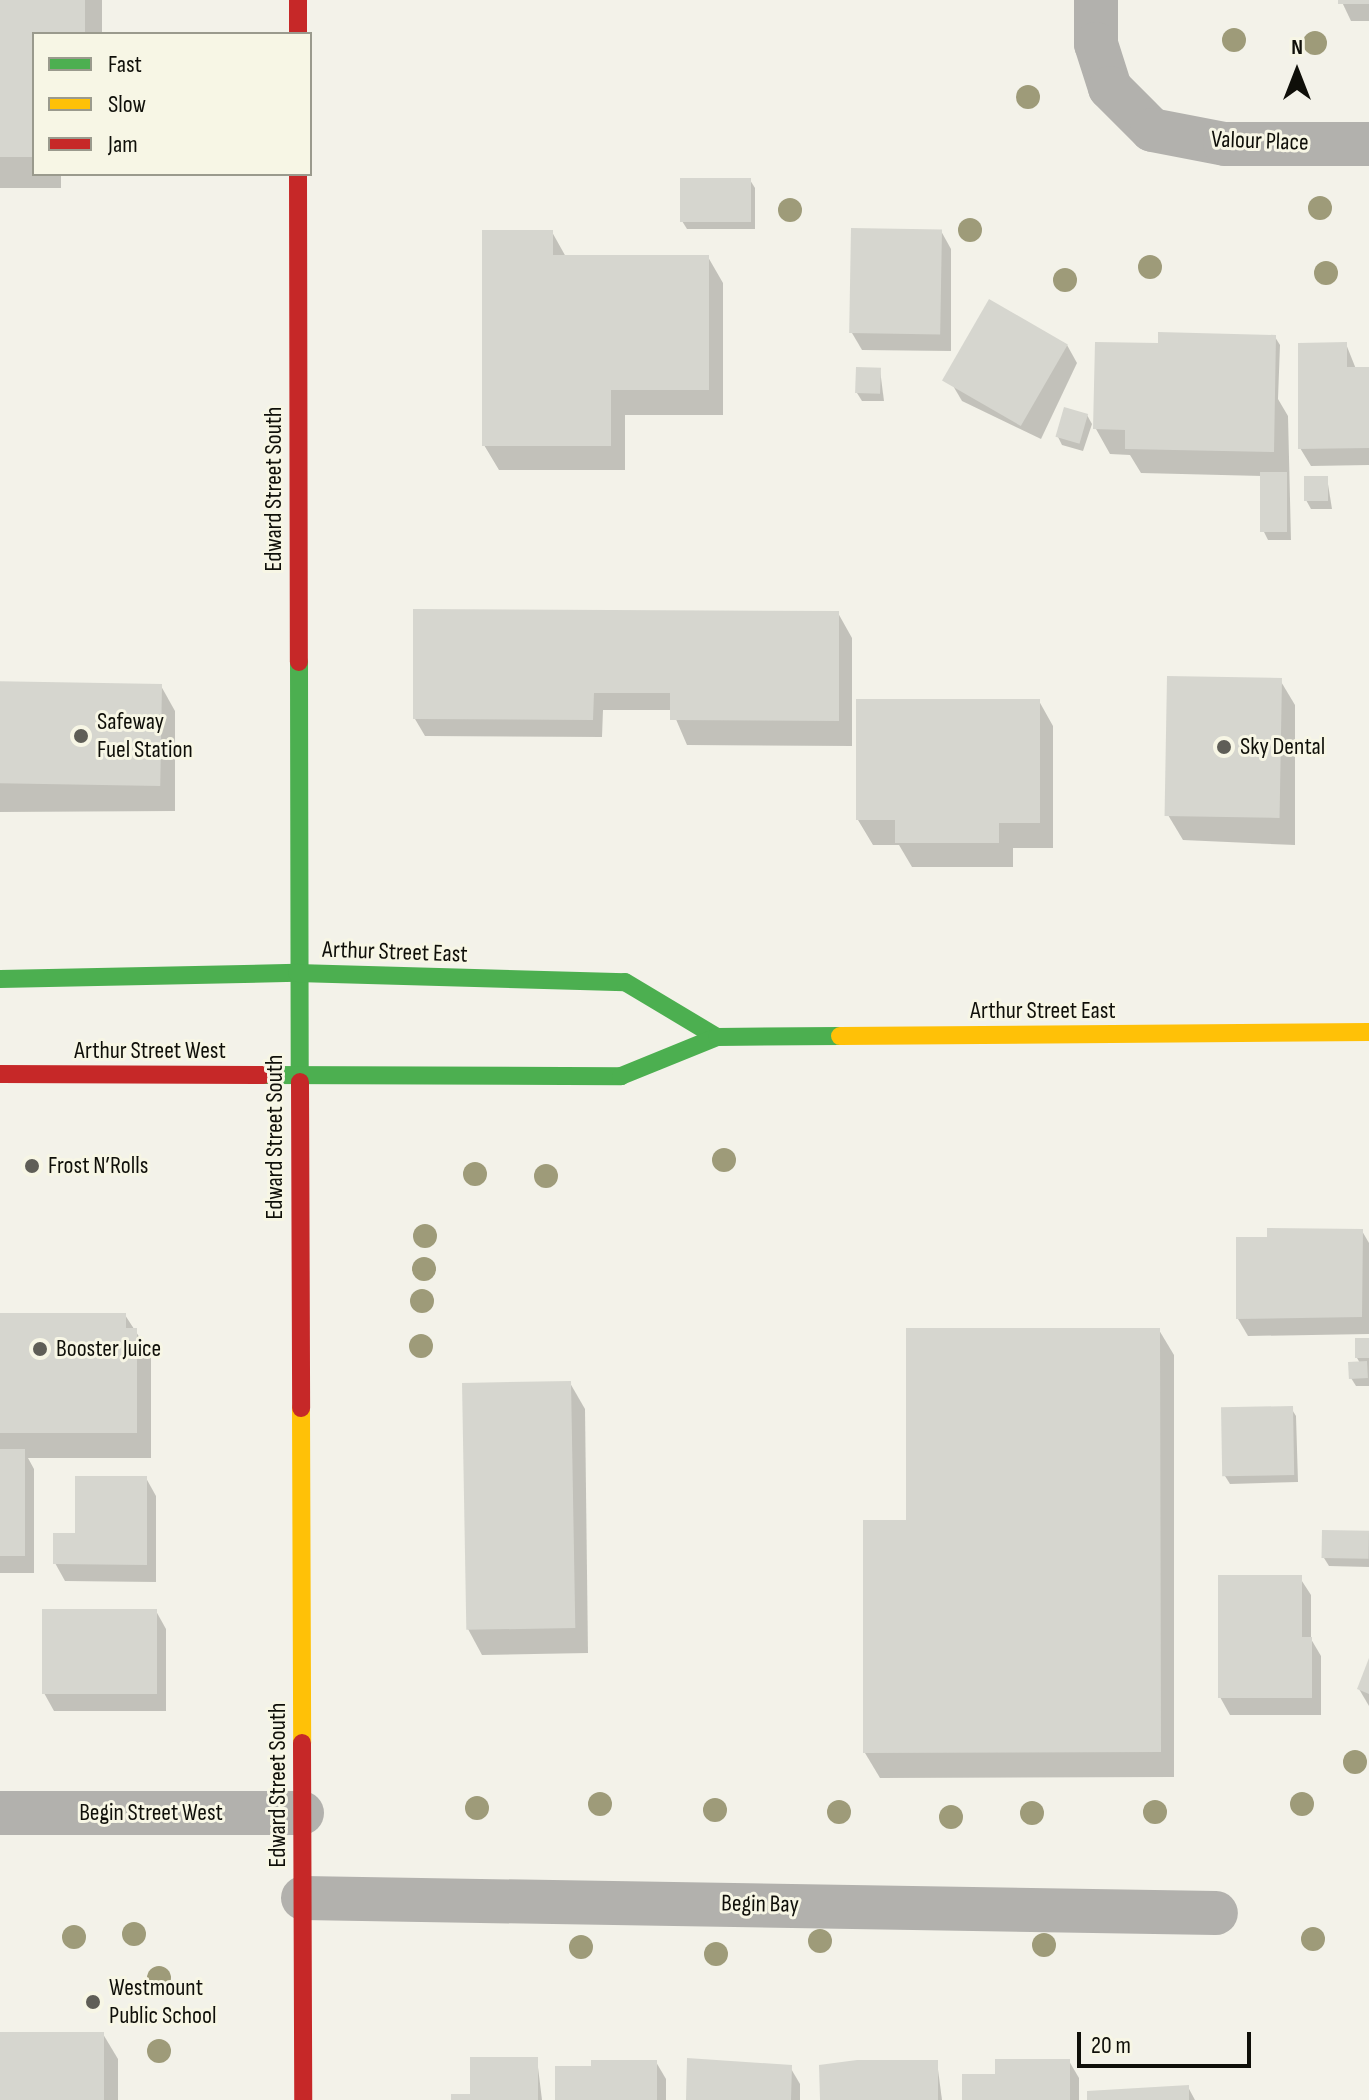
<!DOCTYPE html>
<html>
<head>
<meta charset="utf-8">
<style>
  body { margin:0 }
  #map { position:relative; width:1369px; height:2100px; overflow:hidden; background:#f3f2e9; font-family:"Sofia Sans Condensed",sans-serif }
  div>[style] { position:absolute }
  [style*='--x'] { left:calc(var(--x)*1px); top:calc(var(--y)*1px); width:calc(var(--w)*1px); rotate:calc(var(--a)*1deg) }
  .shadow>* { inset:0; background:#0003 }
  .building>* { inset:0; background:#d6d6cf; transform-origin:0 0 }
  .street>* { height:44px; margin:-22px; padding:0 22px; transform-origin:22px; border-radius:22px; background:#b2b1ad }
  .fast>* { height:18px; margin:-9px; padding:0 9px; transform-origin:9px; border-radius:9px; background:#4caf50 }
  .slow>* { height:18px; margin:-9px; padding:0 9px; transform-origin:9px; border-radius:9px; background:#ffc107 }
  .jam>* { height:18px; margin:-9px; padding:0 9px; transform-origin:9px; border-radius:9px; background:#c62828 }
  .trees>* { width:24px; height:24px; margin:-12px; border-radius:50%; background:#9e9b79 }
  .dots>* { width:22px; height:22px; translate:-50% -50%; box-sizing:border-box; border:4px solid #f7f6e5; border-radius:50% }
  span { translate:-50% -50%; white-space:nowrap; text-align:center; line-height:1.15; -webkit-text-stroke:6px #f7f6e5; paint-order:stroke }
  .street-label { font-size:24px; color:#0f0f09 }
  .poi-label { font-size:24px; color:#0f0f09 }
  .left { translate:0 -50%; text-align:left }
  .legend { position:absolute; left:32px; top:32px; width:280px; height:144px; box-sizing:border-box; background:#f7f6e5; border:2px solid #9a9a8d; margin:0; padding:10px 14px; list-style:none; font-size:24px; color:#0f0f09 }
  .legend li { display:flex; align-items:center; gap:16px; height:40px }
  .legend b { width:40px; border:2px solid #9a9a8d }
  .north { position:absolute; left:1257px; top:32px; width:80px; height:80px; -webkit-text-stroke:6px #f7f6e5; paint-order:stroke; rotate:0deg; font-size:22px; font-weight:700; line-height:32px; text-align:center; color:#0f0f09 }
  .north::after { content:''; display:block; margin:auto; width:28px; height:36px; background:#0f0f09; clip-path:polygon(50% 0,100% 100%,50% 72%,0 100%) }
  .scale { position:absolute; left:1077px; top:2032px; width:174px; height:36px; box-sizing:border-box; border:4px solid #0f0f09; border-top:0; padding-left:10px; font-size:24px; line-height:28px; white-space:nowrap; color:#0f0f09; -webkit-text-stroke:6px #f7f6e5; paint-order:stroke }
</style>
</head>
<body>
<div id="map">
  <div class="shadow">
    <div style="clip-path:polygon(0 0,102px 0,102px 34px,34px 34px,34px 174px,61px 174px,61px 188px,0 188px)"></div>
    <div style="clip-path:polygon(1341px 0,1369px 0,1369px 21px,1351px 21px)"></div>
    <div style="clip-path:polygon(750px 180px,755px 188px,755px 229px,687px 229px,682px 221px)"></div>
    <div style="clip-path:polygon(941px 231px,951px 249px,951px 351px,862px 350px,852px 333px)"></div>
    <div style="clip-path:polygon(552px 232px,566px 257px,708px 257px,723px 283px,723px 415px,625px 415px,625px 470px,499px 470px,484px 445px)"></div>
    <div style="clip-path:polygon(990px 302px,1067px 345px,1077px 363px,1041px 439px,962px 401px,952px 384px)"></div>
    <div style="clip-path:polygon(1275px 337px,1280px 345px,1278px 399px,1288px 416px,1291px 540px,1268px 540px,1264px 532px,1262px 476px,1141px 473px,1130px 455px,1110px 454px,1096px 429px,1160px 345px)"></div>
    <div style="clip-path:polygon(1346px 344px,1356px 369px,1369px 369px,1369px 465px,1311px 466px,1300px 448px)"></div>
    <div style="clip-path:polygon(880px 370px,884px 401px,862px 401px,857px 393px)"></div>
    <div style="clip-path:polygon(1087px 415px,1092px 424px,1083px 451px,1062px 445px,1058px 437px)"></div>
    <div style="clip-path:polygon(1327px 478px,1332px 509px,1311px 509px,1306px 500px)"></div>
    <div style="clip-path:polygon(838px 613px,852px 638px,852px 746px,687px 745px,672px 710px,603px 710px,602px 737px,425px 736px,415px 719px)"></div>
    <div style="clip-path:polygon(1280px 680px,1295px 705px,1295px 845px,1183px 840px,1168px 815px)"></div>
    <div style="clip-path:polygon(161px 686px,175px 711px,175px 811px,0 812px,0 688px)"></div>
    <div style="clip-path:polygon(1039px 701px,1053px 726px,1053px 848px,1013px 848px,1013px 867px,912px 867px,899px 845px,873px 845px,858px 820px)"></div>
    <div style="clip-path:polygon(1362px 1231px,1369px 1243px,1369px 1334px,1248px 1336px,1238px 1319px)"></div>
    <div style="clip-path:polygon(0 1315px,125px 1315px,151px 1355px,151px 1458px,28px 1458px,34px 1469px,34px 1573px,0 1573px)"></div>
    <div style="clip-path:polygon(1159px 1330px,1174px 1355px,1174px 1777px,880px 1778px,865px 1753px,908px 1522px)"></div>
    <div style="clip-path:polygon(1369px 1341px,1369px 1386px,1356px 1386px,1351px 1378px,1360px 1363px,1357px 1358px)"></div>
    <div style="clip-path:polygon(570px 1383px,585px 1409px,588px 1653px,482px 1655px,468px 1629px)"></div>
    <div style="clip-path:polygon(1291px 1408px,1296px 1416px,1298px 1482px,1230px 1484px,1225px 1476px)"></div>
    <div style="clip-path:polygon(146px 1478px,156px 1496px,156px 1582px,65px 1581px,55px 1563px,77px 1535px)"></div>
    <div style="clip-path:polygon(1369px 1533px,1369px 1567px,1329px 1566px,1324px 1558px)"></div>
    <div style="clip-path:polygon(1300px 1578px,1311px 1595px,1311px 1639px,1321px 1656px,1321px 1715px,1230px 1715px,1220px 1697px)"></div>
    <div style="clip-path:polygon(156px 1611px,166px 1629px,166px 1711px,54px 1711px,44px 1693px)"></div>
    <div style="clip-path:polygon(1369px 1664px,1369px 1706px,1359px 1689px)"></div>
    <div style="clip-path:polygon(103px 2034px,118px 2059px,118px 2100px,0 2100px,0 2037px)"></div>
    <div style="clip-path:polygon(537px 2059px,542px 2100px,453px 2100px,473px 2096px)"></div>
    <div style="clip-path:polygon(1069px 2061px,1079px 2078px,1079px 2100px,964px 2100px)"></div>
    <div style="clip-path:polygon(656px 2062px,666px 2079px,666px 2100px,557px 2100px,557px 2068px)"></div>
    <div style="clip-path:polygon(937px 2062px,942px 2100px,822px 2100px)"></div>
    <div style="clip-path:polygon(790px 2067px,800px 2084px,800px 2100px,688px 2100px)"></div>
    <div style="clip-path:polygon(1188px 2087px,1195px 2100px,1089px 2100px)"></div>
  </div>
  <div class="building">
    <div style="clip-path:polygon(0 0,85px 0,85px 34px,34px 34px,34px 157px,0 157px)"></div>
    <div style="left:1338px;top:0;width:31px;height:4px"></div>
    <div style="left:680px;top:178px;width:71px;height:44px"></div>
    <div style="left:851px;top:228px;width:91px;height:105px;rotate:1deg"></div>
    <div style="clip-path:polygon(482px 230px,553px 230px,553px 255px,709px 255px,709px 390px,611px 390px,611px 446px,482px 446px)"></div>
    <div style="left:989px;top:299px;width:91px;height:94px;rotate:30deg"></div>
    <div style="clip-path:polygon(1158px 332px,1276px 335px,1274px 452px,1125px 449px,1125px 430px,1093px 429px,1095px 342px,1158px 343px)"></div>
    <div style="clip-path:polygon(1347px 342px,1347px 367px,1369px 367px,1369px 448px,1298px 449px,1298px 343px)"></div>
    <div style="left:856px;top:367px;width:25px;height:26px;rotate:2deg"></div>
    <div style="left:1064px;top:407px;width:25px;height:31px;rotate:16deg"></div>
    <div style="left:1260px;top:472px;width:27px;height:60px"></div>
    <div style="left:1328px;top:476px;width:25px;height:24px;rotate:90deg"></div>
    <div style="clip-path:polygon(413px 609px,839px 611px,839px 721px,670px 720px,670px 693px,594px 693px,593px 720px,413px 719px)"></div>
    <div style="left:1167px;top:676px;width:115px;height:140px;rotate:1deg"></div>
    <div style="left:162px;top:684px;width:102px;height:162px;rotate:91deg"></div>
    <div style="clip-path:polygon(856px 699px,1040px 699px,1040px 823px,999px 823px,999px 843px,895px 843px,895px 820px,856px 820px)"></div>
    <div style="clip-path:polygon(1267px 1228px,1363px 1229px,1362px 1317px,1236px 1319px,1236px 1237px,1267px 1237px)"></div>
    <div style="clip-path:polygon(0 1313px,126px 1313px,126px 1328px,137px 1328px,137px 1433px,0 1433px)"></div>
    <div style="clip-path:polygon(906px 1328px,1160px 1328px,1161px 1752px,863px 1753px,863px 1520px,906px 1520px)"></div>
    <div style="left:1355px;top:1338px;width:14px;height:20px"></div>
    <div style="left:1367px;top:1361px;width:17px;height:19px;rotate:87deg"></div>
    <div style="left:571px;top:1381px;width:247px;height:109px;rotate:89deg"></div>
    <div style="left:1293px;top:1406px;width:69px;height:72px;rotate:89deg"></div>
    <div style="left:0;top:1449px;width:25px;height:107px"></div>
    <div style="clip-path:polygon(75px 1476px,147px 1476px,147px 1565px,53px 1564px,53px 1533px,75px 1533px)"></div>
    <div style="left:1322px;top:1530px;width:47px;height:28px;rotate:1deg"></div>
    <div style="clip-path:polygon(1218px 1575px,1302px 1575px,1302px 1637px,1312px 1637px,1312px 1698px,1218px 1698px)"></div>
    <div style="left:42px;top:1609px;width:115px;height:85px"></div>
    <div style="clip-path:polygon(1369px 1658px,1369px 1694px,1357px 1689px)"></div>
    <div style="left:0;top:2032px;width:104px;height:68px"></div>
    <div style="clip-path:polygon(470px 2057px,538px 2057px,538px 2100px,451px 2100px,451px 2094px,470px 2094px)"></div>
    <div style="clip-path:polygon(687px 2058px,792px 2065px,791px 2100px,686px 2100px)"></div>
    <div style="clip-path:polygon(995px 2059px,1070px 2059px,1070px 2100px,962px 2100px,962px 2074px,995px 2074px)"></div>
    <div style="clip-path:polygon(591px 2060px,657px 2060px,657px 2100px,555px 2100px,555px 2066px,591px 2066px)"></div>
    <div style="clip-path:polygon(857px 2060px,938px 2060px,938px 2100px,820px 2100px,819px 2065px)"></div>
    <div style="clip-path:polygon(1189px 2085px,1189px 2100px,1087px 2100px,1087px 2091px)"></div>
  </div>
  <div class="street">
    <div style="--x:1096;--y:0;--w:44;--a:90"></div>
    <div style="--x:1096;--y:44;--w:46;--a:72.3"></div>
    <div style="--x:1110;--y:88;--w:59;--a:45"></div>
    <div style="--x:1152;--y:130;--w:74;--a:10.9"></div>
    <div style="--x:1225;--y:144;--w:144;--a:0"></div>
    <div style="--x:0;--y:1813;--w:302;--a:0"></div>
    <div style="--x:303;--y:1898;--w:913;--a:0.94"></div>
  </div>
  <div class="fast">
    <div style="--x:299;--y:662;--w:420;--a:89.9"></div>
    <div style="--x:0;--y:979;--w:297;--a:-1.2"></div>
    <div style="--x:297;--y:973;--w:328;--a:1.6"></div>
    <div style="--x:625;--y:982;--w:107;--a:30.9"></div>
    <div style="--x:264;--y:1075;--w:357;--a:0.2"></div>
    <div style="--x:621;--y:1076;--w:104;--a:-22.1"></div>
    <div style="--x:717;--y:1037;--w:123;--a:-0.5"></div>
  </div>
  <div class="slow">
    <div style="--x:840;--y:1036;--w:529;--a:-0.43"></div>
    <div style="--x:301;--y:1408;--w:335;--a:89.8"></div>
  </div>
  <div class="jam">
    <div style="--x:298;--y:0;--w:34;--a:90"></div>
    <div style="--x:298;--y:174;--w:488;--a:89.9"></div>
    <div style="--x:0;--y:1074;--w:264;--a:0.2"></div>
    <div style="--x:300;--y:1082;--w:326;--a:89.8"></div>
    <div style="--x:302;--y:1743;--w:357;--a:89.8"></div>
  </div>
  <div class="trees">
    <div style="left:1234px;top:40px"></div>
    <div style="left:1315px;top:43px"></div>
    <div style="left:1028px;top:97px"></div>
    <div style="left:1320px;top:208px"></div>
    <div style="left:790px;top:210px"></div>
    <div style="left:970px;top:230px"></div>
    <div style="left:1150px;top:267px"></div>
    <div style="left:1326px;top:273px"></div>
    <div style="left:1065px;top:280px"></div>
    <div style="left:724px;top:1160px"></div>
    <div style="left:475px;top:1174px"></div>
    <div style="left:546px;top:1176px"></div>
    <div style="left:425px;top:1236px"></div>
    <div style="left:424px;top:1269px"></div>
    <div style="left:422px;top:1301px"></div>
    <div style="left:421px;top:1346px"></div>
    <div style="left:1355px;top:1762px"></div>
    <div style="left:600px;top:1804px"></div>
    <div style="left:1302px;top:1804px"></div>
    <div style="left:477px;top:1808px"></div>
    <div style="left:715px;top:1810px"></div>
    <div style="left:839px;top:1812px"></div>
    <div style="left:1155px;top:1812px"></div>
    <div style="left:1032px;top:1813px"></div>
    <div style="left:951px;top:1817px"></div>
    <div style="left:134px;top:1934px"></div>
    <div style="left:74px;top:1937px"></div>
    <div style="left:1313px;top:1939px"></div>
    <div style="left:820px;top:1941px"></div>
    <div style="left:1044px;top:1945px"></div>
    <div style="left:581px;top:1947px"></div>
    <div style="left:716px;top:1954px"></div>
    <div style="left:159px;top:1978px"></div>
    <div style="left:159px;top:2051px"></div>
  </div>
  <div class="dots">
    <div style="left:81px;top:736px;background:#5f5e57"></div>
    <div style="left:1224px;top:747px;background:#5f5e57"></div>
    <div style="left:32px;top:1166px;background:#5f5e57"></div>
    <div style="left:40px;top:1349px;background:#5f5e57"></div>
    <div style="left:93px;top:2002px;background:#5f5e57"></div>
  </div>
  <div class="street-label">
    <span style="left:1260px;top:141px;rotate:2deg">Valour Place</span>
    <span style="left:274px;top:489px;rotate:-90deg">Edward Street South</span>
    <span style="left:395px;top:952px;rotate:2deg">Arthur Street East</span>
    <span style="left:1043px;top:1011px">Arthur Street East</span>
    <span style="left:150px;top:1051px">Arthur Street West</span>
    <span style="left:275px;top:1137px;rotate:-90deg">Edward Street South</span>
    <span style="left:278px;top:1785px;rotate:-90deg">Edward Street South</span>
    <span style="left:151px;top:1813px">Begin Street West</span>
    <span style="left:760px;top:1904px;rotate:1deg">Begin Bay</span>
  </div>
  <div class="poi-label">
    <span class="left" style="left:97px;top:736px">Safeway<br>Fuel Station</span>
    <span class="left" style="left:1240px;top:747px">Sky Dental</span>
    <span class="left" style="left:48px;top:1166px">Frost N’Rolls</span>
    <span class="left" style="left:56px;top:1349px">Booster Juice</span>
    <span class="left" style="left:109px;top:2002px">Westmount<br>Public School</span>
  </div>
  <ul class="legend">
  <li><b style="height:10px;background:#4caf50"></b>Fast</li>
  <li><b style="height:10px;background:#ffc107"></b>Slow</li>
  <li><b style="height:10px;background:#c62828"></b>Jam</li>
  </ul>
  <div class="north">N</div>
  <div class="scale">20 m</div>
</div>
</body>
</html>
